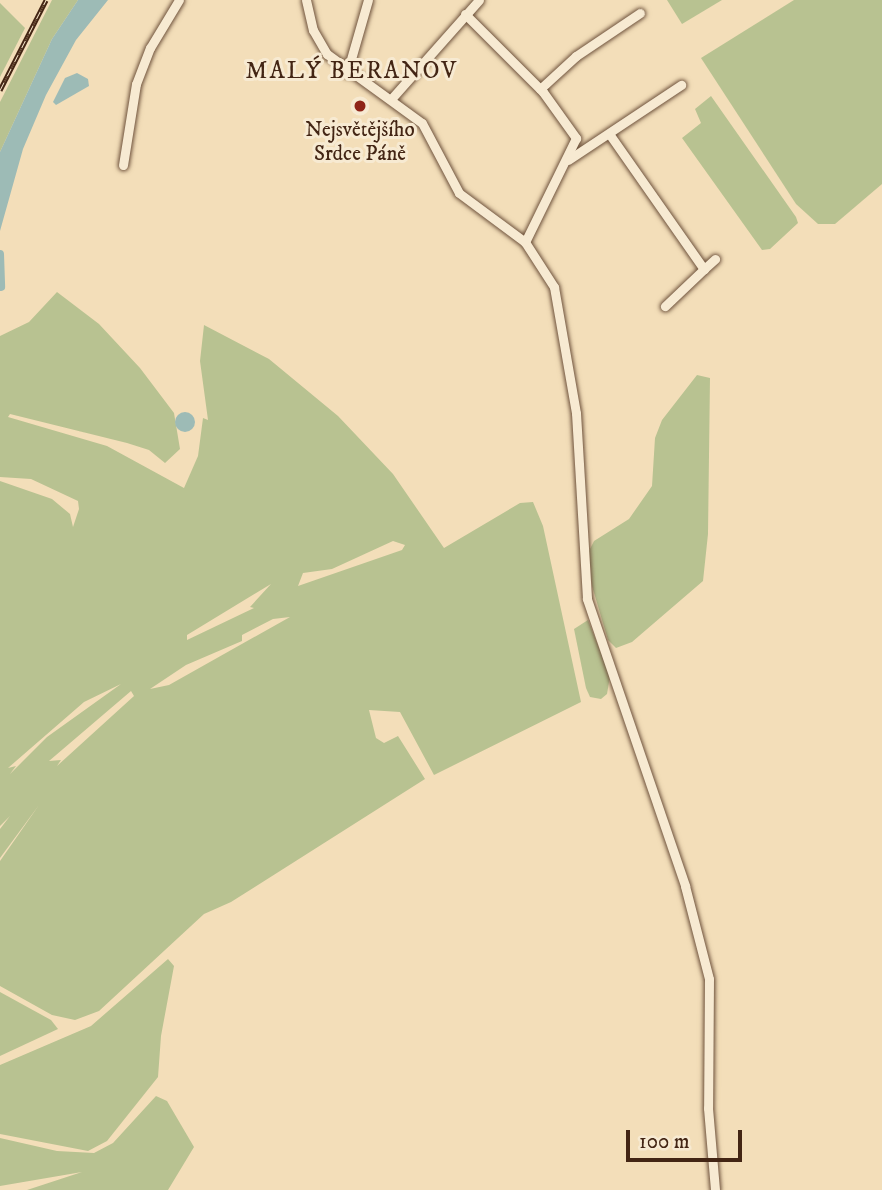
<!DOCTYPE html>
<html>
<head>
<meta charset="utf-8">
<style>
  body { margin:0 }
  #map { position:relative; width:882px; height:1190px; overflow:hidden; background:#f3deb9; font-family:"IM FELL DW Pica",serif }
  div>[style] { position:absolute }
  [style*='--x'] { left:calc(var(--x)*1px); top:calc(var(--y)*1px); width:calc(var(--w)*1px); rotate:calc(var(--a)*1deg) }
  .green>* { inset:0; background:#b8c291 }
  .water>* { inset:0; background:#9dbbb6 }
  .round { border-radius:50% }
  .canal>* { height:8px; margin:-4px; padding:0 4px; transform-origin:4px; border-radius:4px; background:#9dbbb6 }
  .roads { filter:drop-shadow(0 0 2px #6f533d) drop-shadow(0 0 2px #6f533d) }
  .minor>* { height:9px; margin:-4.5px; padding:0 4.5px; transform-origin:4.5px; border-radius:4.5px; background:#f7ead2 }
  .rail>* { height:5px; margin-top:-2.5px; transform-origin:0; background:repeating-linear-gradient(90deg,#f7ead2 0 8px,#432514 0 16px); box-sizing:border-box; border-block:2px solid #432514 }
  .dots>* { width:19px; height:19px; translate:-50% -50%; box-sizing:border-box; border:4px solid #f7ead2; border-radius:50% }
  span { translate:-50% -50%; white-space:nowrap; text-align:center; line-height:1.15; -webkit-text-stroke:6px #f7ead2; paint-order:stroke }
  .poi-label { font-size:21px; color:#432514 }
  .quarter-label { font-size:24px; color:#432514; letter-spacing:2px }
  .scale { position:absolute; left:626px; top:1130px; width:116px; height:32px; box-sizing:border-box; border:4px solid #432514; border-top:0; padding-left:9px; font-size:21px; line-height:24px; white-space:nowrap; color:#432514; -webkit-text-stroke:5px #f7ead2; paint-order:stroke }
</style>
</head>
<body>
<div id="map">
  <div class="green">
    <div style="clip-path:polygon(52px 0,78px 0,52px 39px,0 152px,0 102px)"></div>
    <div style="clip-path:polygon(667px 0,722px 0,682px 24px)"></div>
    <div style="clip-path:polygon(794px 0,882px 0,882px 184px,835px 224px,818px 224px,796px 204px,701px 58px)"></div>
    <div style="clip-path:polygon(0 3px,25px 28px,0 77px)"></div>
    <div style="clip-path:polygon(711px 96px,796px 217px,798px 223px,770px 249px,762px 250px,682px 138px,701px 123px,695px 109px)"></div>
    <div style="clip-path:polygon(evenodd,57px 292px,99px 324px,140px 368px,174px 413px,180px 449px,165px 463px,149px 450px,127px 443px,10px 414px,8px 417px,107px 446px,184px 488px,198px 456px,203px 418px,208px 420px,200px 361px,204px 325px,269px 359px,338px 416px,393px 474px,444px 548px,520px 503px,533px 502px,543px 526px,581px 702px,434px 775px,400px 712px,369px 710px,376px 738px,384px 743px,398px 736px,425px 779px,231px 902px,204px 914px,99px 1011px,75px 1020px,52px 1015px,0 986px,0 861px,39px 805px,0 858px,0 829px,10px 816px,0 826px,0 481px,52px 499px,70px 514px,73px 527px,79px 509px,78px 501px,31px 479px,0 477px,0 336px,29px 322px,57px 292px,393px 541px,405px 545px,402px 550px,298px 586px,303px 573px,332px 569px,393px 541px,57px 292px,271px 584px,250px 607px,254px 608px,187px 640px,187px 635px,271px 584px,57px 292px,290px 617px,169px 685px,150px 689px,186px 665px,242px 641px,242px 635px,273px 619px,290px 617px,57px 292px,121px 684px,47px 737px,10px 774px,16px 766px,8px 768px,84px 702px,121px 684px,57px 292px,131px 691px,134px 696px,57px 766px,61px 760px,49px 761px,131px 691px)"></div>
    <div style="clip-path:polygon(697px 375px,710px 378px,708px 534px,703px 581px,632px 642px,616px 648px,608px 640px,592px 586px,589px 551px,594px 541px,629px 519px,652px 486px,655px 438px,662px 420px)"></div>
    <div style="clip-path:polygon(588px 620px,610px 676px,607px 694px,601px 699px,590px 697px,586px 688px,574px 629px)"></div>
    <div style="clip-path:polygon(168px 959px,174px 966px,161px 1036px,158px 1077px,107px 1141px,88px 1151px,0 1134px,0 1065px,91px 1026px)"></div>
    <div style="clip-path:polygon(0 992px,51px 1020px,58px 1029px,0 1056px)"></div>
    <div style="clip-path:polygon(156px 1096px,167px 1101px,194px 1147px,168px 1190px,27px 1190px,82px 1172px,0 1186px,0 1138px,57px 1151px,94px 1153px,113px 1143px)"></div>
  </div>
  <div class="water">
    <div style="clip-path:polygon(78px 0,108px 0,76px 40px,46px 95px,23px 149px,0 231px,0 152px,52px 39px)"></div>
    <div style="clip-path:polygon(77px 73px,88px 79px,89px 86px,56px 105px,53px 102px,65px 78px)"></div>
    <div class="round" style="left:175px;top:412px;width:20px;height:20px"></div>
  </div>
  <div class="canal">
    <div style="--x:0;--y:254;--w:33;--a:88"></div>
  </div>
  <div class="roads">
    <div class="minor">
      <div style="--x:306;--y:0;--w:31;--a:77"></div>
      <div style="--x:313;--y:30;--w:28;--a:60"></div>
      <div style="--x:327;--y:54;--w:117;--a:36"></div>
      <div style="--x:422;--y:123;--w:79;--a:62.1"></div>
      <div style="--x:459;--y:193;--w:82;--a:36.6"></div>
      <div style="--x:525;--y:242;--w:54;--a:57.2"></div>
      <div style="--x:554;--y:287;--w:128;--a:80.1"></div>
      <div style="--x:576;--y:413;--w:186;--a:86.6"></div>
      <div style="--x:587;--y:599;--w:303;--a:71.1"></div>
      <div style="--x:685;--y:886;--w:96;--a:75.5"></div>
      <div style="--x:709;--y:979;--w:129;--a:90.4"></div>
      <div style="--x:708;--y:1108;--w:82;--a:85.1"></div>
      <div style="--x:465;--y:14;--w:110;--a:45"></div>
      <div style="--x:543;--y:92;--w:57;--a:54.3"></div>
      <div style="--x:576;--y:138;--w:116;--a:116.1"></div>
      <div style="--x:347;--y:73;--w:76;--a:-74"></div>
      <div style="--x:540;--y:89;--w:49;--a:-42.5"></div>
      <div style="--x:576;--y:56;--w:77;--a:-33.9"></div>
      <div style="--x:392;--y:98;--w:131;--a:-48.4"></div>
      <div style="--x:610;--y:135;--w:164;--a:55"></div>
      <div style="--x:704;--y:269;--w:54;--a:136.5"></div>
      <div style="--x:568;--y:160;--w:136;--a:-33.6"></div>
      <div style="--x:123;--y:165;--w:82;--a:-80.9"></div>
      <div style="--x:136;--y:84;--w:39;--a:-69"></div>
      <div style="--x:150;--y:48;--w:56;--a:-58.9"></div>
      <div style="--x:704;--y:269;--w:15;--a:-42"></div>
    </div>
  </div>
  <div class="rail">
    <div style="--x:0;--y:90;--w:101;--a:-62.9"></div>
  </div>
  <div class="dots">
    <div style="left:360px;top:106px;background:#8f2418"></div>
  </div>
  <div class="poi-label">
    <span style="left:360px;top:142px">Nejsvětějšího<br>Srdce Páně</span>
  </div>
  <div class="quarter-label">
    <span style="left:352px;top:72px">MALÝ BERANOV</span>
  </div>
  <div class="scale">100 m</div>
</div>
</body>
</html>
